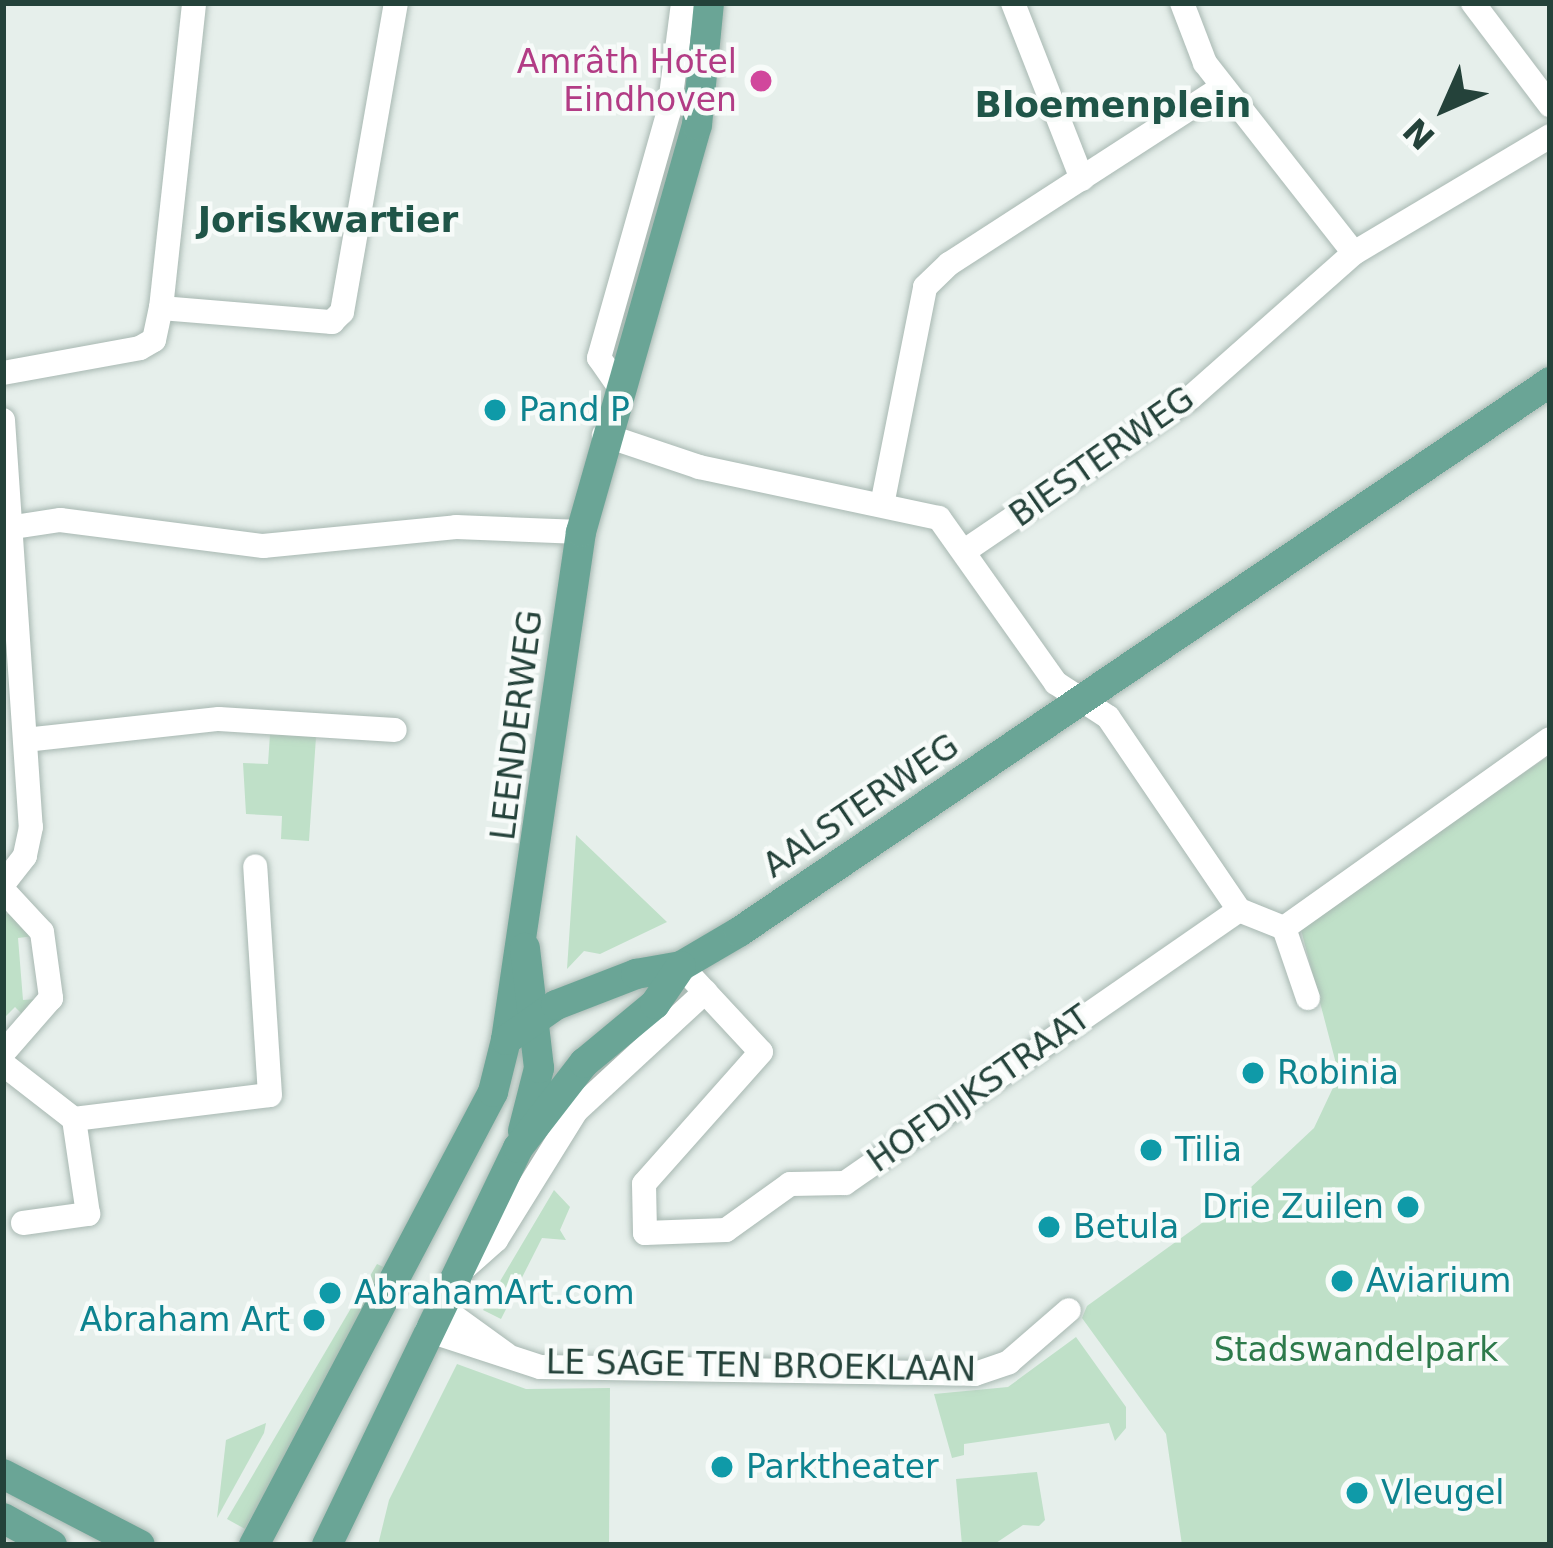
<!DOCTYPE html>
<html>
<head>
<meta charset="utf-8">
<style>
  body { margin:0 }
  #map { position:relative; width:1553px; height:1548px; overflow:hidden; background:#e6efeb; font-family:"DejaVu Sans",sans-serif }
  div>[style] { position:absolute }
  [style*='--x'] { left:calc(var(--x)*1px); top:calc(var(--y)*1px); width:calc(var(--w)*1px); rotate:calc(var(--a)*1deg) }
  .green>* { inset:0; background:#bfe0c8 }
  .roads { filter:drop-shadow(0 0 3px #a8b8b2) drop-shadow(0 0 3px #a8b8b2) }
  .minor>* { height:24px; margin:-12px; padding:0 12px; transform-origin:12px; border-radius:12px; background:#fff }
  .major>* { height:30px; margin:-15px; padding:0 15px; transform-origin:15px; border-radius:15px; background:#6aa596 }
  .dots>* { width:33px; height:33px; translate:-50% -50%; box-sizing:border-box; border:6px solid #f7fbf9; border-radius:50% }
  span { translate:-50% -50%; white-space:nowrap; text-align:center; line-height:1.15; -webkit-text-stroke:9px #f7fbf9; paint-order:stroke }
  .hotel-label { font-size:33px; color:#b23c85 }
  .right { translate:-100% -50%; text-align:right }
  .culture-label { font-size:33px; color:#0d838f }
  .left { translate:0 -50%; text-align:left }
  .street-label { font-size:33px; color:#24423a }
  .park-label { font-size:33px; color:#2d7a4b }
  .neighbourhood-label { font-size:36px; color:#1f5548; font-weight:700 }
  .frame { position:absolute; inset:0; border:6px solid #24423a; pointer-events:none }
  .north { position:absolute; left:1385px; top:48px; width:120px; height:120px; -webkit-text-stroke:9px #f7fbf9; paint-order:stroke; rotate:225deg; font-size:33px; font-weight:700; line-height:48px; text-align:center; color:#24423a }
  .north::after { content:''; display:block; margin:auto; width:42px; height:54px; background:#24423a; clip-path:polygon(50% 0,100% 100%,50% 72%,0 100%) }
</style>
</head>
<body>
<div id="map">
  <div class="green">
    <div style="clip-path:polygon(270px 734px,316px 737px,309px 841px,281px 839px,282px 816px,246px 814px,243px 763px,268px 764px)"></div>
    <div style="clip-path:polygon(1550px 755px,1550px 1545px,1182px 1545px,1166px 1434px,1082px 1318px,1087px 1306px,1249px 1189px,1314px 1128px,1339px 1075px,1300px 926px)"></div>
    <div style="clip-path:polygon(576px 835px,667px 922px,600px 954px,584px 951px,567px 969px)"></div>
    <div style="clip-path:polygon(14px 913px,34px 936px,18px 938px,23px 1000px,38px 999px,24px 1016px,15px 1007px,3px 1019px,3px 915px)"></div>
    <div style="clip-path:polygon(554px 1190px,570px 1207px,560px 1230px,566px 1240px,542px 1238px,501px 1319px,483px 1310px)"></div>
    <div style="clip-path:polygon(377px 1264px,388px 1269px,245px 1529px,227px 1519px)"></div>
    <div style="clip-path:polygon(1076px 1337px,1126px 1407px,1126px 1428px,1115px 1441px,1109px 1423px,964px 1444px,964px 1455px,952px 1458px,934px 1394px,1008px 1387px)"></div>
    <div style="clip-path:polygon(457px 1364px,526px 1389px,610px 1388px,609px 1545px,378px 1545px,389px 1500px)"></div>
    <div style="clip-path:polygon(266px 1423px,264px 1433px,217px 1518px,226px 1440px)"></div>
    <div style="clip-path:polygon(1037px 1472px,1045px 1520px,1039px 1526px,1023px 1525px,993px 1545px,962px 1545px,956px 1479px)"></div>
  </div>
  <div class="roads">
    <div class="minor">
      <div style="--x:1013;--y:3;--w:189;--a:68.6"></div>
      <div style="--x:1182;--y:3;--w:64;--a:69"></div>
      <div style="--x:1205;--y:63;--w:241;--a:51.9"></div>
      <div style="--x:1473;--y:3;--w:128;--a:53"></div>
      <div style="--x:161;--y:308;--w:307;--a:-83.8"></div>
      <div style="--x:3;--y:373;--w:139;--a:-10.3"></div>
      <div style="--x:140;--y:348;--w:16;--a:-30"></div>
      <div style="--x:154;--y:340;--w:33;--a:-78"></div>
      <div style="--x:161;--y:308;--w:172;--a:4.7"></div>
      <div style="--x:332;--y:322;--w:14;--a:-45"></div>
      <div style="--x:342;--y:312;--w:314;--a:-80.1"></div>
      <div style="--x:618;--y:385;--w:33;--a:-125"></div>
      <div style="--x:599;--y:358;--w:257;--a:-74.2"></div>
      <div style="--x:669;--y:111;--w:109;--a:-82.6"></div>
      <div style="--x:3;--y:420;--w:408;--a:86.1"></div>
      <div style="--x:31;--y:827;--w:30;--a:102"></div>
      <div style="--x:25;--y:856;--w:36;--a:128"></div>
      <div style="--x:604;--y:435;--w:100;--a:18.6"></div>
      <div style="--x:699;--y:467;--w:245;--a:12"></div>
      <div style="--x:939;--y:518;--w:202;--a:54.7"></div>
      <div style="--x:1056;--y:683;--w:62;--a:33.2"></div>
      <div style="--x:1108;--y:717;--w:233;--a:55.8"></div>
      <div style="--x:1239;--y:910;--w:48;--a:21.8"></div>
      <div style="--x:883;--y:500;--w:217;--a:-78.8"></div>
      <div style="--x:925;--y:287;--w:33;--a:-44"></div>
      <div style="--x:949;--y:264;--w:326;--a:-32.9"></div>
      <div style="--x:14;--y:527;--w:47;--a:-8.7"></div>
      <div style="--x:60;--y:520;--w:205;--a:7.3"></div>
      <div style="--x:263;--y:546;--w:194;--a:-5.6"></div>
      <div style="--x:456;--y:527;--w:125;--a:2.3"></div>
      <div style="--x:966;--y:550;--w:271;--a:-34.2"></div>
      <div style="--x:1190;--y:398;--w:219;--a:-41.5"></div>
      <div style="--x:1354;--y:253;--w:228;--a:-30.8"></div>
      <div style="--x:25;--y:740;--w:195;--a:-6.2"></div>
      <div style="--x:219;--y:719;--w:176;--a:3.6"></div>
      <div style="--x:3;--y:890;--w:57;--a:47.1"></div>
      <div style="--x:42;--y:932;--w:67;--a:82.2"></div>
      <div style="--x:51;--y:998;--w:73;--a:131.1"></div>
      <div style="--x:1284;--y:928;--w:326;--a:-35.4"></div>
      <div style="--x:1284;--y:928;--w:74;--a:71.1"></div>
      <div style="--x:681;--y:966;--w:117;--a:47.1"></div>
      <div style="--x:761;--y:1052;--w:176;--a:131.6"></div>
      <div style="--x:644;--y:1184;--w:49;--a:88.8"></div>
      <div style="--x:645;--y:1233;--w:81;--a:-2.1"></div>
      <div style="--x:726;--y:1230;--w:79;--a:-35.7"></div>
      <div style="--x:790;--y:1184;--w:55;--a:-1"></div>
      <div style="--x:845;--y:1183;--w:479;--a:-34.7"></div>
      <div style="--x:3;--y:1064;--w:90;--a:37.8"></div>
      <div style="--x:74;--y:1119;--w:197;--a:-7"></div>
      <div style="--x:270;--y:1095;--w:229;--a:-93.7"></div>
      <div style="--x:23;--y:1223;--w:66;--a:-7.9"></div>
      <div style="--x:88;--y:1214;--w:96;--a:-98.4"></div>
      <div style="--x:461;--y:1271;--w:47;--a:-41.5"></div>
      <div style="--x:496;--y:1240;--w:152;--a:-58.2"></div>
      <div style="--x:576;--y:1111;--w:176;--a:-42.7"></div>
      <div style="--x:438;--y:1305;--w:84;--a:35.8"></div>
      <div style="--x:427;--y:1330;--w:119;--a:18.1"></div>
      <div style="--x:540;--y:1367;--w:435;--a:0.9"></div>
      <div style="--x:975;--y:1374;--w:36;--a:-19"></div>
      <div style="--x:1009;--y:1362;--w:79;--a:-40.9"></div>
    </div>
    <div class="major">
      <div style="--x:506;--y:1040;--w:514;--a:-81.6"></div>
      <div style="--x:581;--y:532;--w:423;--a:-74.1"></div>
      <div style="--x:697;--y:125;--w:123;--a:-84.4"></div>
      <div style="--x:523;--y:1131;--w:65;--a:-75.7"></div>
      <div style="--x:539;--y:1068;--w:121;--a:-96.7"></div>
      <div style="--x:3;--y:1474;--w:154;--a:27.4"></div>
      <div style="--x:3;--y:1518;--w:56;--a:28.9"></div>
      <div style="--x:254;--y:1545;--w:512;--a:-62.18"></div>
      <div style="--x:493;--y:1092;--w:54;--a:-76"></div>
      <div style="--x:506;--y:1040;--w:61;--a:-35"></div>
      <div style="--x:556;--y:1005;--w:86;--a:-21.2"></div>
      <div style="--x:636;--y:974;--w:46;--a:-10.1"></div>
      <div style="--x:681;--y:966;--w:67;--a:-30.4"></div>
      <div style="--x:739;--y:932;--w:980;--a:-34.14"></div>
      <div style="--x:327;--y:1545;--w:441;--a:-64.3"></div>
      <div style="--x:518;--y:1148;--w:108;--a:-52.2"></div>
      <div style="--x:584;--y:1063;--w:92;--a:-39.7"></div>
      <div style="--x:655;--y:1004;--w:46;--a:-55.6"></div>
    </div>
  </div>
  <div class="dots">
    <div style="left:761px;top:81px;background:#d1479c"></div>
    <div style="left:495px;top:410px;background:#0f9aa8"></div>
    <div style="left:1253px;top:1073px;background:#0f9aa8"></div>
    <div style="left:1151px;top:1150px;background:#0f9aa8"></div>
    <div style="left:1408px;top:1207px;background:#0f9aa8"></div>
    <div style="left:1049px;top:1227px;background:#0f9aa8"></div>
    <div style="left:1342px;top:1281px;background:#0f9aa8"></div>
    <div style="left:330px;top:1293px;background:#0f9aa8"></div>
    <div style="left:314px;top:1320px;background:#0f9aa8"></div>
    <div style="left:722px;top:1467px;background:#0f9aa8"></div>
    <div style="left:1357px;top:1493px;background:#0f9aa8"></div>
  </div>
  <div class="hotel-label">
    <span class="right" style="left:737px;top:81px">Amrâth Hotel<br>Eindhoven</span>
  </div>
  <div class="culture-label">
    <span class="left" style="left:519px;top:410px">Pand P</span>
    <span class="left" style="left:1277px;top:1073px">Robinia</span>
    <span class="left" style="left:1175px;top:1150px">Tilia</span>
    <span class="right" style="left:1384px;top:1207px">Drie Zuilen</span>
    <span class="left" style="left:1073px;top:1227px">Betula</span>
    <span class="left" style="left:1366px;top:1281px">Aviarium</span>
    <span class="left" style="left:354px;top:1293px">AbrahamArt.com</span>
    <span class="right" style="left:290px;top:1320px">Abraham Art</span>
    <span class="left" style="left:746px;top:1467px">Parktheater</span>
    <span class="left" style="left:1381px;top:1493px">Vleugel</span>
  </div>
  <div class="street-label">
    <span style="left:1102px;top:457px;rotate:-35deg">BIESTERWEG</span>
    <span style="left:517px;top:725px;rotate:-83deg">LEENDERWEG</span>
    <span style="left:861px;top:806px;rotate:-34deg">AALSTERWEG</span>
    <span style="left:979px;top:1089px;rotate:-35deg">HOFDIJKSTRAAT</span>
    <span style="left:761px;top:1366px;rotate:1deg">LE SAGE TEN BROEKLAAN</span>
  </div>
  <div class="park-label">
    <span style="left:1356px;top:1350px">Stadswandelpark</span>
  </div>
  <div class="neighbourhood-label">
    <span style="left:1113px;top:105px">Bloemenplein</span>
    <span style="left:328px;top:220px">Joriskwartier</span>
  </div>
  <div class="frame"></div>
  <div class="north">N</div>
</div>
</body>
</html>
